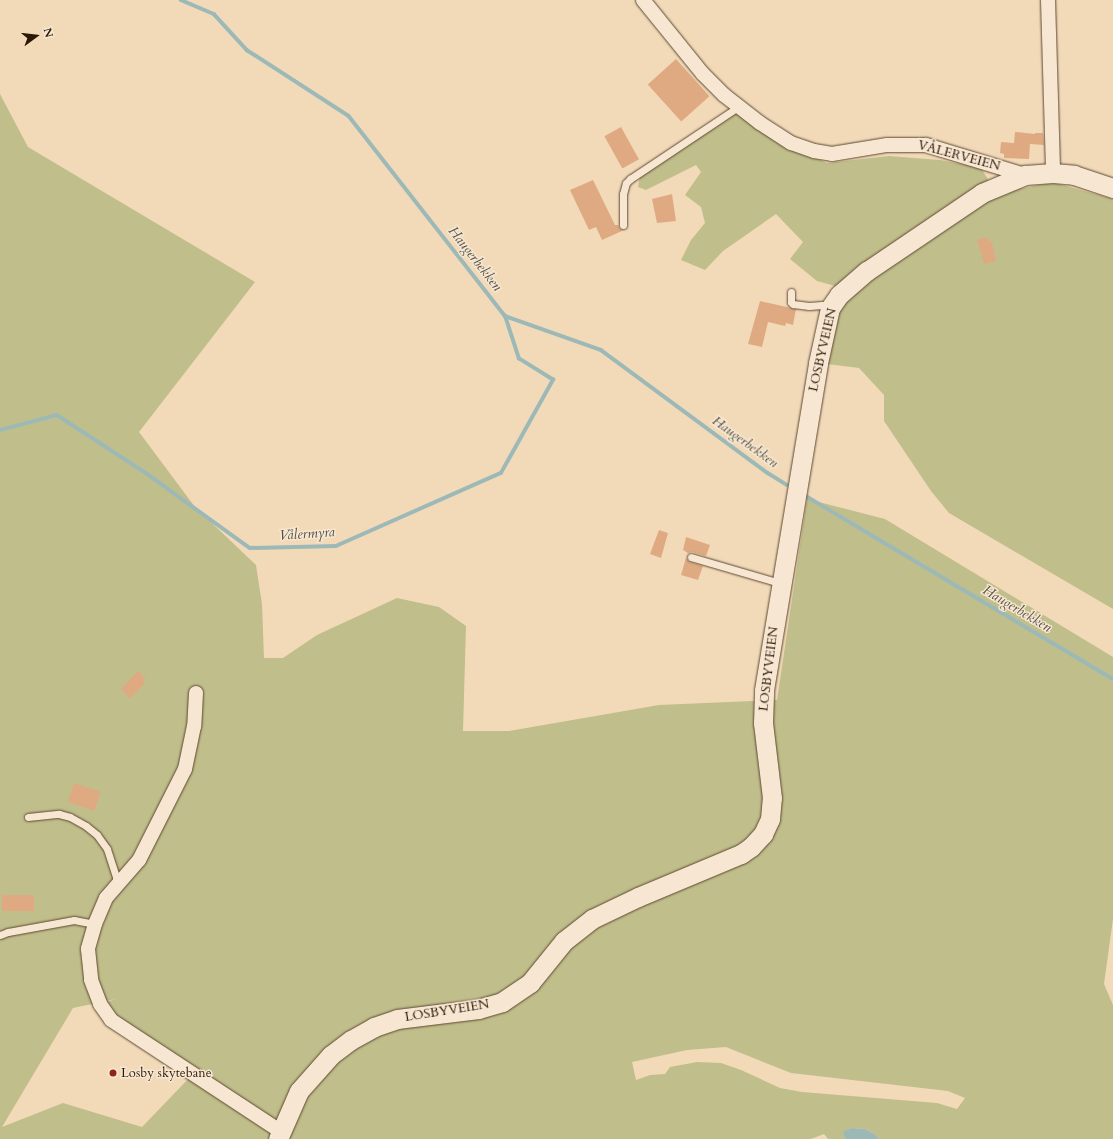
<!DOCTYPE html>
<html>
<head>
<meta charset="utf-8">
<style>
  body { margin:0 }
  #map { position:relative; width:1113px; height:1139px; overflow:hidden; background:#f2dab9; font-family:Cardo,serif }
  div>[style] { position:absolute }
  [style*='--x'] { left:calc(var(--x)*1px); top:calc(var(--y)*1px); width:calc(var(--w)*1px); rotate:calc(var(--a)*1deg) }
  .green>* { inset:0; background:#c0be8b }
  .water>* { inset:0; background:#9db9b7 }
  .stream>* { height:3.5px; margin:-1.75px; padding:0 1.75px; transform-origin:1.75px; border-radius:1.75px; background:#9db9b7 }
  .building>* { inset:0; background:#dfaa82; transform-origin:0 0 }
  .roads { filter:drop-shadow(0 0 1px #5d4831) drop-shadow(0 0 1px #5d4831) }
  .service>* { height:7px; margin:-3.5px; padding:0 3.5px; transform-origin:3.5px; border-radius:3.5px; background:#f7e7d2 }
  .minor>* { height:14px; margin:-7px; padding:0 7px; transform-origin:7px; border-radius:7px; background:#f7e7d2 }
  .secondary>* { height:19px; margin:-9.5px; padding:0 9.5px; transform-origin:9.5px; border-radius:9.5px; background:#f7e7d2 }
  .dots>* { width:11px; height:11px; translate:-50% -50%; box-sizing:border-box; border:2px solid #f7e7d2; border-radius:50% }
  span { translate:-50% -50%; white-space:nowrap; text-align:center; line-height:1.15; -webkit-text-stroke:3px #f7e7d2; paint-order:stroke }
  .street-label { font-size:13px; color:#2b1804 }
  .poi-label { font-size:13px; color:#2b1804 }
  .left { translate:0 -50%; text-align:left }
  .water-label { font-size:14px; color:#535043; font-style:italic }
  .north { position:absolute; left:16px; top:16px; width:40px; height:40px; -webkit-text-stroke:3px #f7e7d2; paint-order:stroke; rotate:75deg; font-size:11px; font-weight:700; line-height:16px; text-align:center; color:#2b1804 }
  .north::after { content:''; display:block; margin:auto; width:14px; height:18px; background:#2b1804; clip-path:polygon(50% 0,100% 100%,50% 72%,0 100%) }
</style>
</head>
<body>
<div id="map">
  <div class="green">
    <div style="clip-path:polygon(evenodd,0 94px,28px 147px,255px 282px,139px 432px,195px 507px,256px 565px,262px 604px,264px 658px,283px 658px,317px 635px,397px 598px,439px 607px,466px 626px,463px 731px,509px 731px,659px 705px,777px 700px,807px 499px,885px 519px,1113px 657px,1113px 919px,1104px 984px,1113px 1005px,1113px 1139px,879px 1139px,875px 1134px,865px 1129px,852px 1128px,844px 1131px,845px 1139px,828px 1139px,824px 1134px,811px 1139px,0 1139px,0 94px,116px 999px,100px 1004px,192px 1075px,142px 1127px,63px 1103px,2px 1127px,73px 1008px,116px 999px,0 94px,726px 1047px,791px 1073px,948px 1091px,965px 1098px,957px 1109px,937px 1103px,802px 1092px,780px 1088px,741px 1070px,721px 1063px,697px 1062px,670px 1067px,665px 1074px,650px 1075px,636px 1080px,632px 1062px,687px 1050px,726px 1047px)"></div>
    <div style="clip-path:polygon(735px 112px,778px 141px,827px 163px,889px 156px,940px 160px,981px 168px,997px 194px,1052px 182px,1113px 199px,1113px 609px,949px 513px,931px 491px,884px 421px,884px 395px,859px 368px,827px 364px,835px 286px,817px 281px,790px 259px,803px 242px,776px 214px,723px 251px,705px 270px,681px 260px,691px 240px,705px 223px,701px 207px,685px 195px,701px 172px,696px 165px,646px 190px,638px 187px,641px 171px)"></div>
  </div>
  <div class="water">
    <div style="clip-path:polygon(852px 1128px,865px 1129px,875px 1134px,879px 1139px,845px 1139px,843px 1131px)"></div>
  </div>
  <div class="stream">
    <div style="--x:181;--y:0;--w:36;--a:23"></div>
    <div style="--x:214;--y:14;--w:49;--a:47.5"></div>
    <div style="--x:247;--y:50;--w:121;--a:32.9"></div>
    <div style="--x:349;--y:116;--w:254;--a:52"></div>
    <div style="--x:505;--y:316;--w:102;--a:19.5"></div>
    <div style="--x:601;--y:350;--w:207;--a:36.4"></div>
    <div style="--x:768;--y:473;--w:22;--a:32"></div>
    <div style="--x:0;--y:430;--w:59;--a:-14.7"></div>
    <div style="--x:57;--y:415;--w:106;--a:33.1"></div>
    <div style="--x:146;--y:473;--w:128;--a:35.8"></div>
    <div style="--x:250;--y:548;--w:86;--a:-1.3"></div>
    <div style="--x:336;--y:546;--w:180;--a:-23.9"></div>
    <div style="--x:501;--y:473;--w:107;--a:-60.8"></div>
    <div style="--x:553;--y:380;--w:40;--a:-148"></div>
    <div style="--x:519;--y:359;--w:45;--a:-108"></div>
    <div style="--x:806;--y:496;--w:357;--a:30.8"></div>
  </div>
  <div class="building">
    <div style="left:676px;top:59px;width:50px;height:38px;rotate:48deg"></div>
    <div style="left:621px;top:127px;width:37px;height:19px;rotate:61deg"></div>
    <div style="clip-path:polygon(1015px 132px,1035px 134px,1035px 133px,1043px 133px,1044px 145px,1030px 144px,1029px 159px,1004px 158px,1004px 154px,1000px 153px,1001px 142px,1014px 143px)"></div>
    <div style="clip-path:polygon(593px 180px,615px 225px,618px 225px,620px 229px,624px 230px,602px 240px,596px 227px,589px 230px,570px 190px)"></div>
    <div style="clip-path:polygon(672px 194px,676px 221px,657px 223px,652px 199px)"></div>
    <div style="clip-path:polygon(988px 237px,989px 242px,992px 241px,996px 261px,984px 264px,977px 240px)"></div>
    <div style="clip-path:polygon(760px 301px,796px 309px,793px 325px,786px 323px,785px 326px,768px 322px,762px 347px,748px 344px)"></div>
    <div style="clip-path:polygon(659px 530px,668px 533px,661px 558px,650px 554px)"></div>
    <div style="clip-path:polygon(686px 537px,710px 545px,706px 556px,692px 552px,688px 553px,683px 550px)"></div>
    <div style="clip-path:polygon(686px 558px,690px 562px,703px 566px,698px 580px,681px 575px)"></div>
    <div style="clip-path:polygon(138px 671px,146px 679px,143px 681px,145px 683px,130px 698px,121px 689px)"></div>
    <div style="left:74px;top:783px;width:28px;height:20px;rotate:18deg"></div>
    <div style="left:34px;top:895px;width:16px;height:32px;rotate:90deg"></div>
  </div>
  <div class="roads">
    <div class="service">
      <div style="--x:623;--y:225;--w:31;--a:-90"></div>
      <div style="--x:623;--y:194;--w:11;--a:-75"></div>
      <div style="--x:626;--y:183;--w:6;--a:-45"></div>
      <div style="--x:630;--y:179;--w:130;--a:-33.7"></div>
      <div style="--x:791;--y:292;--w:10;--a:90"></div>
      <div style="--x:791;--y:302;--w:3;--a:45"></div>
      <div style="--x:793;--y:304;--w:16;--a:7"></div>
      <div style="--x:809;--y:306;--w:13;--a:-4"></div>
      <div style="--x:822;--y:305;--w:9;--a:21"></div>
      <div style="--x:691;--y:557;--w:93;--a:16.3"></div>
      <div style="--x:28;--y:817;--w:31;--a:-6"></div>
      <div style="--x:59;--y:814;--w:11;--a:15"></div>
      <div style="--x:70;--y:817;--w:18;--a:29"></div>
      <div style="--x:86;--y:826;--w:14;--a:39"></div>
      <div style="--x:97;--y:835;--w:17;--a:54"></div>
      <div style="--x:107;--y:849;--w:29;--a:72"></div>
      <div style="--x:116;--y:877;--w:8;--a:90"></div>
      <div style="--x:0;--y:935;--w:9;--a:-21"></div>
      <div style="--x:8;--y:932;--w:67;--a:-10.3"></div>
      <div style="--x:74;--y:920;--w:21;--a:11"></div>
    </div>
    <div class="minor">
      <div style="--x:643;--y:0;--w:95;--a:51"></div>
      <div style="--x:703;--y:74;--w:30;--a:45"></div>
      <div style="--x:724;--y:95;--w:46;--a:37.9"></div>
      <div style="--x:760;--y:123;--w:37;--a:33"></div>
      <div style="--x:791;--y:143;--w:24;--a:19"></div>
      <div style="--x:814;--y:151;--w:18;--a:9"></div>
      <div style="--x:832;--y:154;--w:56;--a:-9.3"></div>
      <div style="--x:887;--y:145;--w:39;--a:0"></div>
      <div style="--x:926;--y:145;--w:103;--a:16.9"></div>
      <div style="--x:1048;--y:0;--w:173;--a:88.3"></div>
      <div style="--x:196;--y:693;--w:33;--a:93"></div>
      <div style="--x:194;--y:726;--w:44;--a:101.8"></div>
      <div style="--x:185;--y:769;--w:102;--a:116.8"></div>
      <div style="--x:139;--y:860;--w:50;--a:131"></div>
      <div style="--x:106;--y:898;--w:28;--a:113"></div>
      <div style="--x:95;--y:924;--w:26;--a:106"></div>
      <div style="--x:88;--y:949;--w:31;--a:84"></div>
      <div style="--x:91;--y:980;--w:26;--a:69"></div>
      <div style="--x:100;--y:1004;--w:19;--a:55"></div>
      <div style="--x:111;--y:1020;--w:202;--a:33.3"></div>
    </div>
    <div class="secondary">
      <div style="--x:278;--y:1139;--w:52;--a:-66.4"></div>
      <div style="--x:299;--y:1091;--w:48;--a:-48.4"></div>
      <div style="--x:331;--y:1055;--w:25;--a:-37"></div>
      <div style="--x:351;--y:1040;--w:26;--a:-29"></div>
      <div style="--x:374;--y:1027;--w:24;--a:-19"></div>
      <div style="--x:397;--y:1019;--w:82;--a:-7"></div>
      <div style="--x:478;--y:1009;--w:25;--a:-16"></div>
      <div style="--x:502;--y:1002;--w:34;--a:-34"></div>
      <div style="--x:530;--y:983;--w:54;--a:-51"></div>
      <div style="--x:564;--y:941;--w:36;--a:-38"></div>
      <div style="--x:592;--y:919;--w:51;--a:-25.6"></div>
      <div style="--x:638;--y:897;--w:112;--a:-22.7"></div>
      <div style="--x:741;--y:854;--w:12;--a:-35"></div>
      <div style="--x:751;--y:847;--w:18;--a:-47"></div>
      <div style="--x:763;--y:834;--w:17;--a:-65"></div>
      <div style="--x:770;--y:819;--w:21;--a:-85"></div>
      <div style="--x:772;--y:798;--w:76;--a:-96.8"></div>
      <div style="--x:763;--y:723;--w:33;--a:-88"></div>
      <div style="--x:764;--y:690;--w:331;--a:-80.6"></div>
      <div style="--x:818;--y:363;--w:56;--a:-77.7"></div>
      <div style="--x:830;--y:308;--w:16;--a:-55"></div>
      <div style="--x:839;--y:295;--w:37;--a:-41"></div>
      <div style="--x:867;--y:271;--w:139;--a:-34.1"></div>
      <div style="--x:982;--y:193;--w:47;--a:-22.7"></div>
      <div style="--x:1025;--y:175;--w:28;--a:-4"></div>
      <div style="--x:1053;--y:173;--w:21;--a:5"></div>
      <div style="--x:1074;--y:175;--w:41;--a:18.4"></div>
    </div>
  </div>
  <div class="dots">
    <div style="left:113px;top:1073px;background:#8f2418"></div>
  </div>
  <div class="street-label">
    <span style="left:959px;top:156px;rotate:15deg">VÅLERVEIEN</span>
    <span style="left:823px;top:350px;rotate:-77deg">LOSBYVEIEN</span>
    <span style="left:769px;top:669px;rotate:-83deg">LOSBYVEIEN</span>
    <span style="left:447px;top:1011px;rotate:-9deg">LOSBYVEIEN</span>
  </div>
  <div class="poi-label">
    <span class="left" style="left:121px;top:1073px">Losby skytebane</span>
  </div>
  <div class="water-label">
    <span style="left:475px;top:259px;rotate:52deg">Haugerbekken</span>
    <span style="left:745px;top:442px;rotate:36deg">Haugerbekken</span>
    <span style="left:307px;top:534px;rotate:-4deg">Vålermyra</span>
    <span style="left:1017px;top:609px;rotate:31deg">Haugerbekken</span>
  </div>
  <div class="north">N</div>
</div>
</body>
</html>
